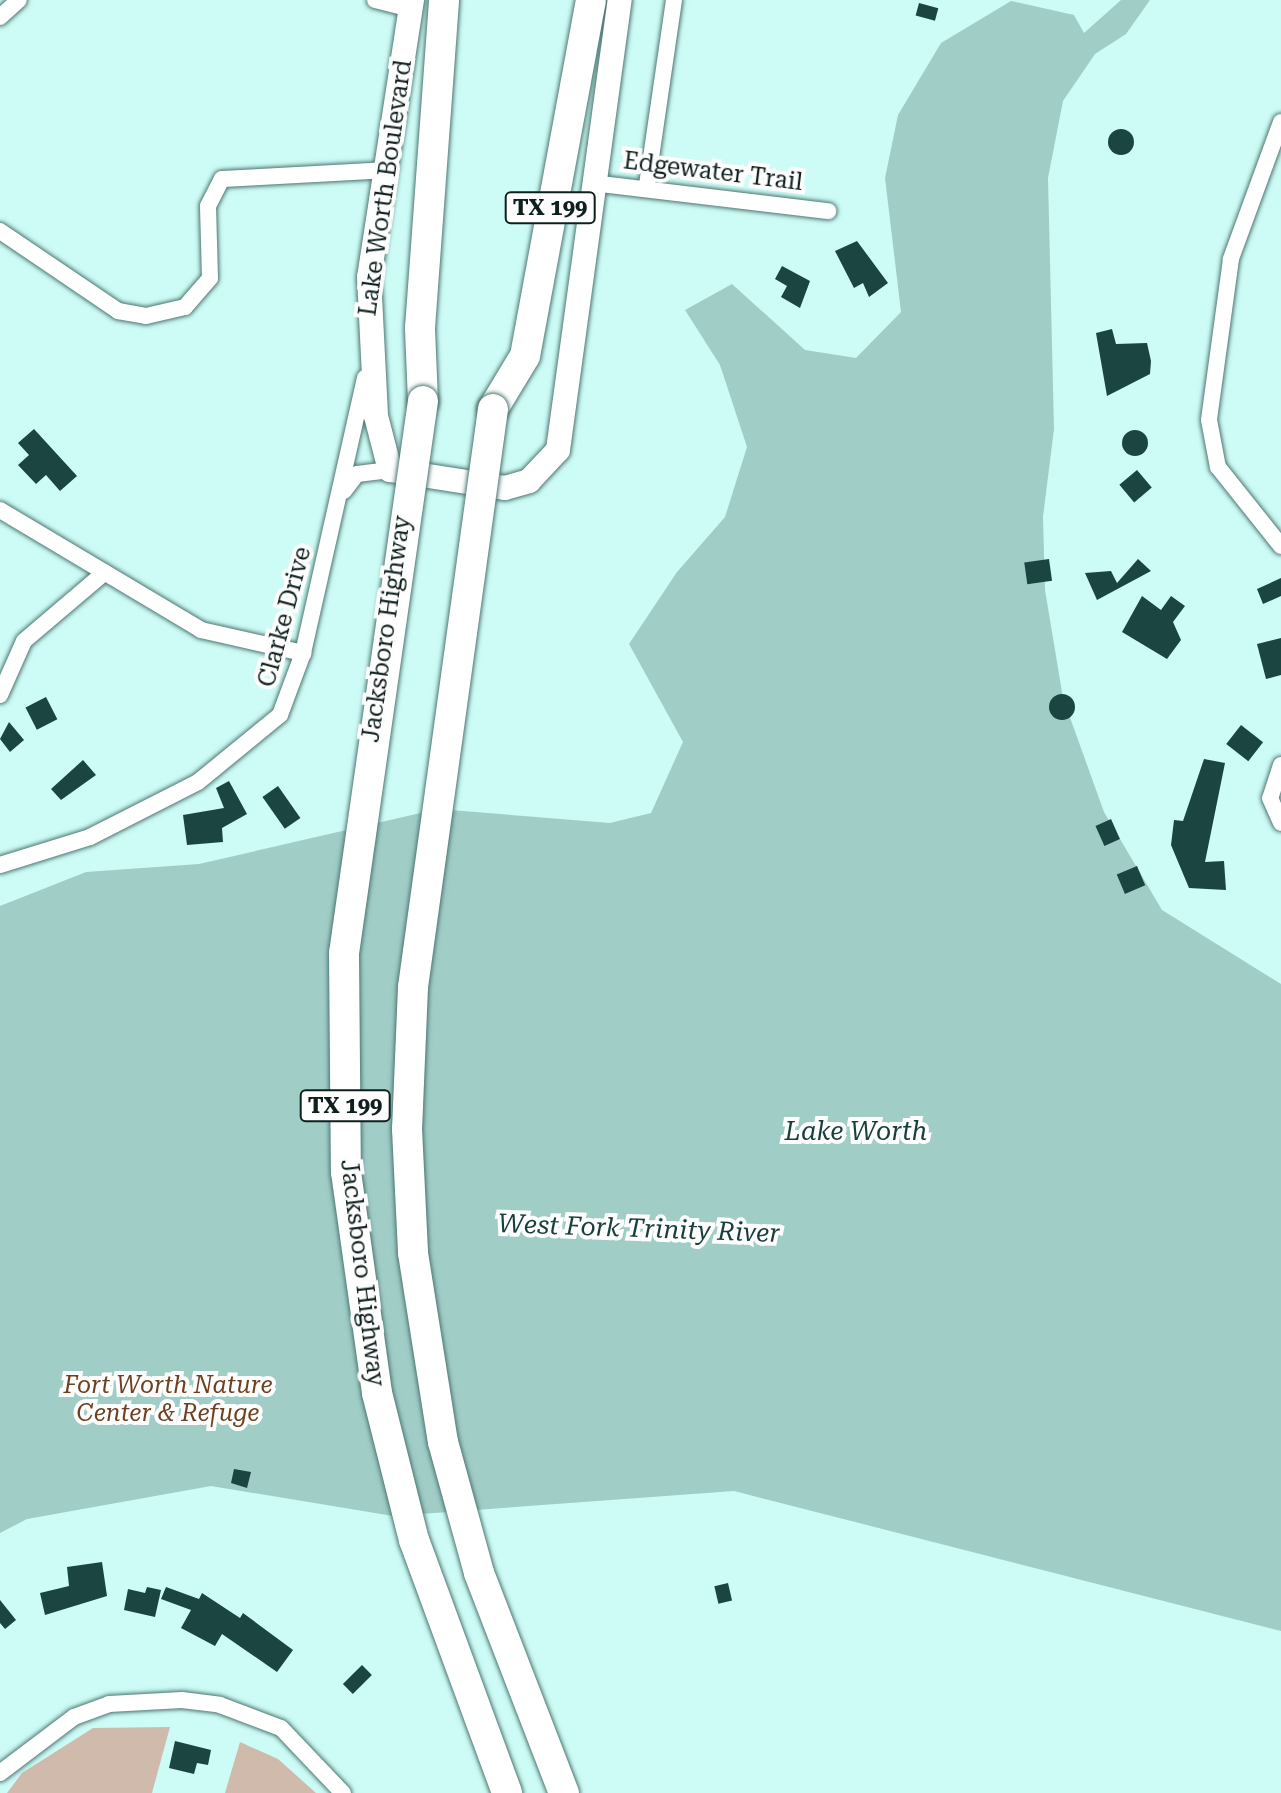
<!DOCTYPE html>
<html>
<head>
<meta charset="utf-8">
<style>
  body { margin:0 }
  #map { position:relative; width:1281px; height:1793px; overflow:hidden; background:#cdfbf5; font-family:"Roboto Serif",serif }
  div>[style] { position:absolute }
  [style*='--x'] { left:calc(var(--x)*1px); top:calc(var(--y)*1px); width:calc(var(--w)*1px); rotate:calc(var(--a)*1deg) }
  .green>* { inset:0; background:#cfbaac }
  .water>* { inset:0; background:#a1cdc7 }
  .building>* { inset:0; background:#1b4541; transform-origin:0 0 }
  .round { border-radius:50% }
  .roads { filter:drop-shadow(0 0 2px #4d7772) drop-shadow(0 0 2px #4d7772) }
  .minor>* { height:16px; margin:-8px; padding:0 8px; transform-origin:8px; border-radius:8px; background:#fff }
  .secondary>* { height:24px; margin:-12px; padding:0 12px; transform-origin:12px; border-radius:12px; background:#fff }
  .motorway>* { height:30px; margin:-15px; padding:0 15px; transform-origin:15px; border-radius:15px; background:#fff }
  .bridges { filter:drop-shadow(0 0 2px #4d7772) drop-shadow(0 0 2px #4d7772) }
  .motorway-bridge>* { height:30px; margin:-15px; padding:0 15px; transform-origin:15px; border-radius:15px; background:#fff }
  span { translate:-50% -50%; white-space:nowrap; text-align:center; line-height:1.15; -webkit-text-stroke:8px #fdfdfd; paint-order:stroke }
  .shield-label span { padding:2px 6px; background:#fdfdfd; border:2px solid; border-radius:6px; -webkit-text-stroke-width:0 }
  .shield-label { font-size:22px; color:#0e1f1d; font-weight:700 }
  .street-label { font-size:24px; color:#0e1f1d }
  .park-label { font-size:24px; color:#6d4120; font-style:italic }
  .water-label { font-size:26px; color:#17403c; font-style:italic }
</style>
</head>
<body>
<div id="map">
  <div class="green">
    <div style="clip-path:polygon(170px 1727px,152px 1793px,7px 1793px,22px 1773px,93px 1728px)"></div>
    <div style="clip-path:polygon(240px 1742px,278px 1759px,316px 1793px,225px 1793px)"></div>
  </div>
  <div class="water">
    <div style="clip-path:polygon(1121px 0,1150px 0,1126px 34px,1095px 54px,1063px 101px,1048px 178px,1054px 429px,1043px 517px,1045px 590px,1063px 698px,1104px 812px,1162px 910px,1281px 984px,1281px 1631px,734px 1491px,393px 1516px,211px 1486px,27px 1519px,0 1533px,0 906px,86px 872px,199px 864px,438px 809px,610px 823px,651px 813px,683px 742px,629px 644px,677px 572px,725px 517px,747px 447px,720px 365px,685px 310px,732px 284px,805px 350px,856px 358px,901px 312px,885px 178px,898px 115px,941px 43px,1011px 1px,1074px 15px,1084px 33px)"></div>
  </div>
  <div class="building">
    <div style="left:919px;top:3px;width:20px;height:13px;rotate:15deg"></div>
    <div class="round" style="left:1108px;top:129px;width:26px;height:26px"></div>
    <div style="clip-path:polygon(857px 241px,888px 283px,869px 297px,863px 283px,854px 288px,835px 251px)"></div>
    <div style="clip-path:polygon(782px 266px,810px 281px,800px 308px,781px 297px,787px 286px,775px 279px)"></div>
    <div style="clip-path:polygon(1112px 329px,1116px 344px,1147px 343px,1151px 361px,1150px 374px,1107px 396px,1096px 333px)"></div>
    <div style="clip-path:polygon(34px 429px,77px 476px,60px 491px,46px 475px,36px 484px,18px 465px,29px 455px,18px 443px)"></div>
    <div class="round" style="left:1122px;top:430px;width:26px;height:26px"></div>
    <div style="left:1137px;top:470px;width:23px;height:23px;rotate:50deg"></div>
    <div style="left:1049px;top:559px;width:22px;height:25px;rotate:82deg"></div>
    <div style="clip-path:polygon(1138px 559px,1151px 571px,1097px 600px,1085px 573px,1111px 571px,1117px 583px)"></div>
    <div style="clip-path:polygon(1281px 578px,1281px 596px,1263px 604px,1257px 589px)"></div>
    <div style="clip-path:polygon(1142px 596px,1161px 610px,1171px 596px,1185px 606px,1173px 622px,1181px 640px,1167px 659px,1122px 632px)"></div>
    <div style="clip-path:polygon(1281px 638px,1281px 675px,1266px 679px,1257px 644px)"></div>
    <div class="round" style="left:1049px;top:694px;width:26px;height:26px"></div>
    <div style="left:46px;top:697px;width:25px;height:23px;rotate:63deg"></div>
    <div style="clip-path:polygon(9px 722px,24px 740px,10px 752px,0 739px)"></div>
    <div style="left:1241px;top:725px;width:28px;height:24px;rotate:38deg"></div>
    <div style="clip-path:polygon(1204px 759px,1225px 763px,1205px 862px,1224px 861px,1226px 890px,1189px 888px,1171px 845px,1174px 820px,1183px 821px)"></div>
    <div style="clip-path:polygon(83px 760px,96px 775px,61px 800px,51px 789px)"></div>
    <div style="clip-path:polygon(229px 781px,247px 814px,222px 828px,223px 842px,187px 845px,183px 815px,224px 808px,216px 788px)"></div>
    <div style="left:278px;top:786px;width:39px;height:19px;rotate:55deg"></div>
    <div style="left:1111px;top:819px;width:22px;height:17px;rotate:66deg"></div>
    <div style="left:1137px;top:866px;width:21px;height:22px;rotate:67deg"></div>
    <div style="clip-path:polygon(234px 1469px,251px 1472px,247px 1488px,231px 1483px)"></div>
    <div style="clip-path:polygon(102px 1562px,107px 1596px,45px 1615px,40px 1593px,69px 1586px,67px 1567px)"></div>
    <div style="left:728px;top:1583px;width:18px;height:14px;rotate:77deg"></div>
    <div style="clip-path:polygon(147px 1587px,161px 1590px,155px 1617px,124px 1610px,128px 1589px,145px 1593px)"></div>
    <div style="clip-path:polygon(166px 1587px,199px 1599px,202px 1593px,240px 1618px,243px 1613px,293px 1650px,277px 1672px,222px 1634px,215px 1646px,181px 1628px,191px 1610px,161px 1599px)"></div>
    <div style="clip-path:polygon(0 1600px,16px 1620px,5px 1629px,0 1623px)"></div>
    <div style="left:362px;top:1665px;width:14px;height:27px;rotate:45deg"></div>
    <div style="clip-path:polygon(175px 1741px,211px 1750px,208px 1765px,197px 1763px,194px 1774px,169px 1768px)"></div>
  </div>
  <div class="roads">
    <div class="minor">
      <div style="--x:375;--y:0;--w:37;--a:14"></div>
      <div style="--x:0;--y:17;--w:25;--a:-42"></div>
      <div style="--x:1281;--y:122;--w:146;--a:110.1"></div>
      <div style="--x:1231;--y:259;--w:162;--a:97.8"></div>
      <div style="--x:1209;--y:420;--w:48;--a:79.2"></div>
      <div style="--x:1218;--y:467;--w:101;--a:51.4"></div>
      <div style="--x:592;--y:183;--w:238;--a:6.8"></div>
      <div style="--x:647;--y:185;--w:187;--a:-81.7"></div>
      <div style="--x:0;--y:231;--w:143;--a:34.1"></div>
      <div style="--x:118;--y:311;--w:28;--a:10"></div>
      <div style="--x:146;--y:316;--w:40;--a:-13"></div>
      <div style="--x:185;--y:307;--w:38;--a:-49"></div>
      <div style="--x:210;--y:278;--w:72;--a:-91.6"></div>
      <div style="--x:208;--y:206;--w:30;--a:-63"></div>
      <div style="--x:222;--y:179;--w:164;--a:-3.1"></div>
      <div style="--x:344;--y:491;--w:21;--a:-53"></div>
      <div style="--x:357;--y:474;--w:33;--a:-7"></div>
      <div style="--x:0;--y:510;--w:234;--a:30.8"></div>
      <div style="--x:201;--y:630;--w:105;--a:12.7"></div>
      <div style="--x:0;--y:695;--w:59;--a:-66"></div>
      <div style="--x:24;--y:641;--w:106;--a:-40.4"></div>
      <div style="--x:1281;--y:765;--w:35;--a:108"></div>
      <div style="--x:1270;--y:798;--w:27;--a:66"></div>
      <div style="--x:0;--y:865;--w:94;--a:-17.3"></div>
      <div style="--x:90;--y:837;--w:121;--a:-27"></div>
      <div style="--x:198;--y:782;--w:106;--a:-39.3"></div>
      <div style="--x:280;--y:715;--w:66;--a:-69.6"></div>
      <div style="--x:303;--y:653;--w:282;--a:-77.3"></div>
      <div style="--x:0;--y:1773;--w:93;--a:-37.1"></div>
      <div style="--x:74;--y:1717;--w:37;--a:-20"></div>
      <div style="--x:109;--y:1704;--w:73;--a:-3.1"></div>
      <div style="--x:182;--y:1700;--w:38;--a:7"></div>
      <div style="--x:220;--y:1705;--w:65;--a:20.7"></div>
      <div style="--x:281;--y:1728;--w:90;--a:46.4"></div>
    </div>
    <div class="secondary">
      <div style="--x:412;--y:0;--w:280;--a:98.8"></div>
      <div style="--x:369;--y:277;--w:139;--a:87.1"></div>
      <div style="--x:376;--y:416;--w:56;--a:75.5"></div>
      <div style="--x:390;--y:470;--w:116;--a:8.9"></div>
      <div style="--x:505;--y:488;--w:25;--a:-16"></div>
      <div style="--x:529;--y:481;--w:42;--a:-46.9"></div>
      <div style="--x:558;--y:450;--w:454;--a:-82.2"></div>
    </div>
    <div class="motorway">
      <div style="--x:423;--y:401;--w:73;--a:-92.4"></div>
      <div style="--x:420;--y:328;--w:329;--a:-85.8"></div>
      <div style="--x:493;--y:409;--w:62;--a:-58.9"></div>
      <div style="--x:525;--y:356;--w:362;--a:-79.5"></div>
    </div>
  </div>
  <div class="bridges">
    <div class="motorway-bridge">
      <div style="--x:423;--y:401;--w:558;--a:98.14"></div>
      <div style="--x:344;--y:953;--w:219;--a:89.5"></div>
      <div style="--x:346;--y:1172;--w:223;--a:82"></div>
      <div style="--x:377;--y:1393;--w:152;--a:75.9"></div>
      <div style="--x:414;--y:1540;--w:270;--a:69.8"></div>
      <div style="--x:493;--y:409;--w:584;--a:97.88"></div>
      <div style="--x:413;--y:987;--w:142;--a:92.4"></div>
      <div style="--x:407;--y:1129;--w:124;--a:87.2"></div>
      <div style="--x:413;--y:1253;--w:191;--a:81"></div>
      <div style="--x:443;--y:1442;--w:136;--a:74.6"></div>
      <div style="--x:479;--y:1573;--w:236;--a:68.9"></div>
    </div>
  </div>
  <div class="shield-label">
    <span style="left:550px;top:208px">TX 199</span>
    <span style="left:345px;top:1106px">TX 199</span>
  </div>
  <div class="street-label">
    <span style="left:713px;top:172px;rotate:7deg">Edgewater Trail</span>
    <span style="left:386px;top:188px;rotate:-82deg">Lake Worth Boulevard</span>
    <span style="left:285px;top:617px;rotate:-75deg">Clarke Drive</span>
    <span style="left:387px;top:629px;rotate:-82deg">Jacksboro Highway</span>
    <span style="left:362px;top:1273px;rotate:83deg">Jacksboro Highway</span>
  </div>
  <div class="park-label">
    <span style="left:168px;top:1400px">Fort Worth Nature<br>Center &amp; Refuge</span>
  </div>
  <div class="water-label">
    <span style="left:856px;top:1132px">Lake Worth</span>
    <span style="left:639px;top:1229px;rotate:2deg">West Fork Trinity River</span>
  </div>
</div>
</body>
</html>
